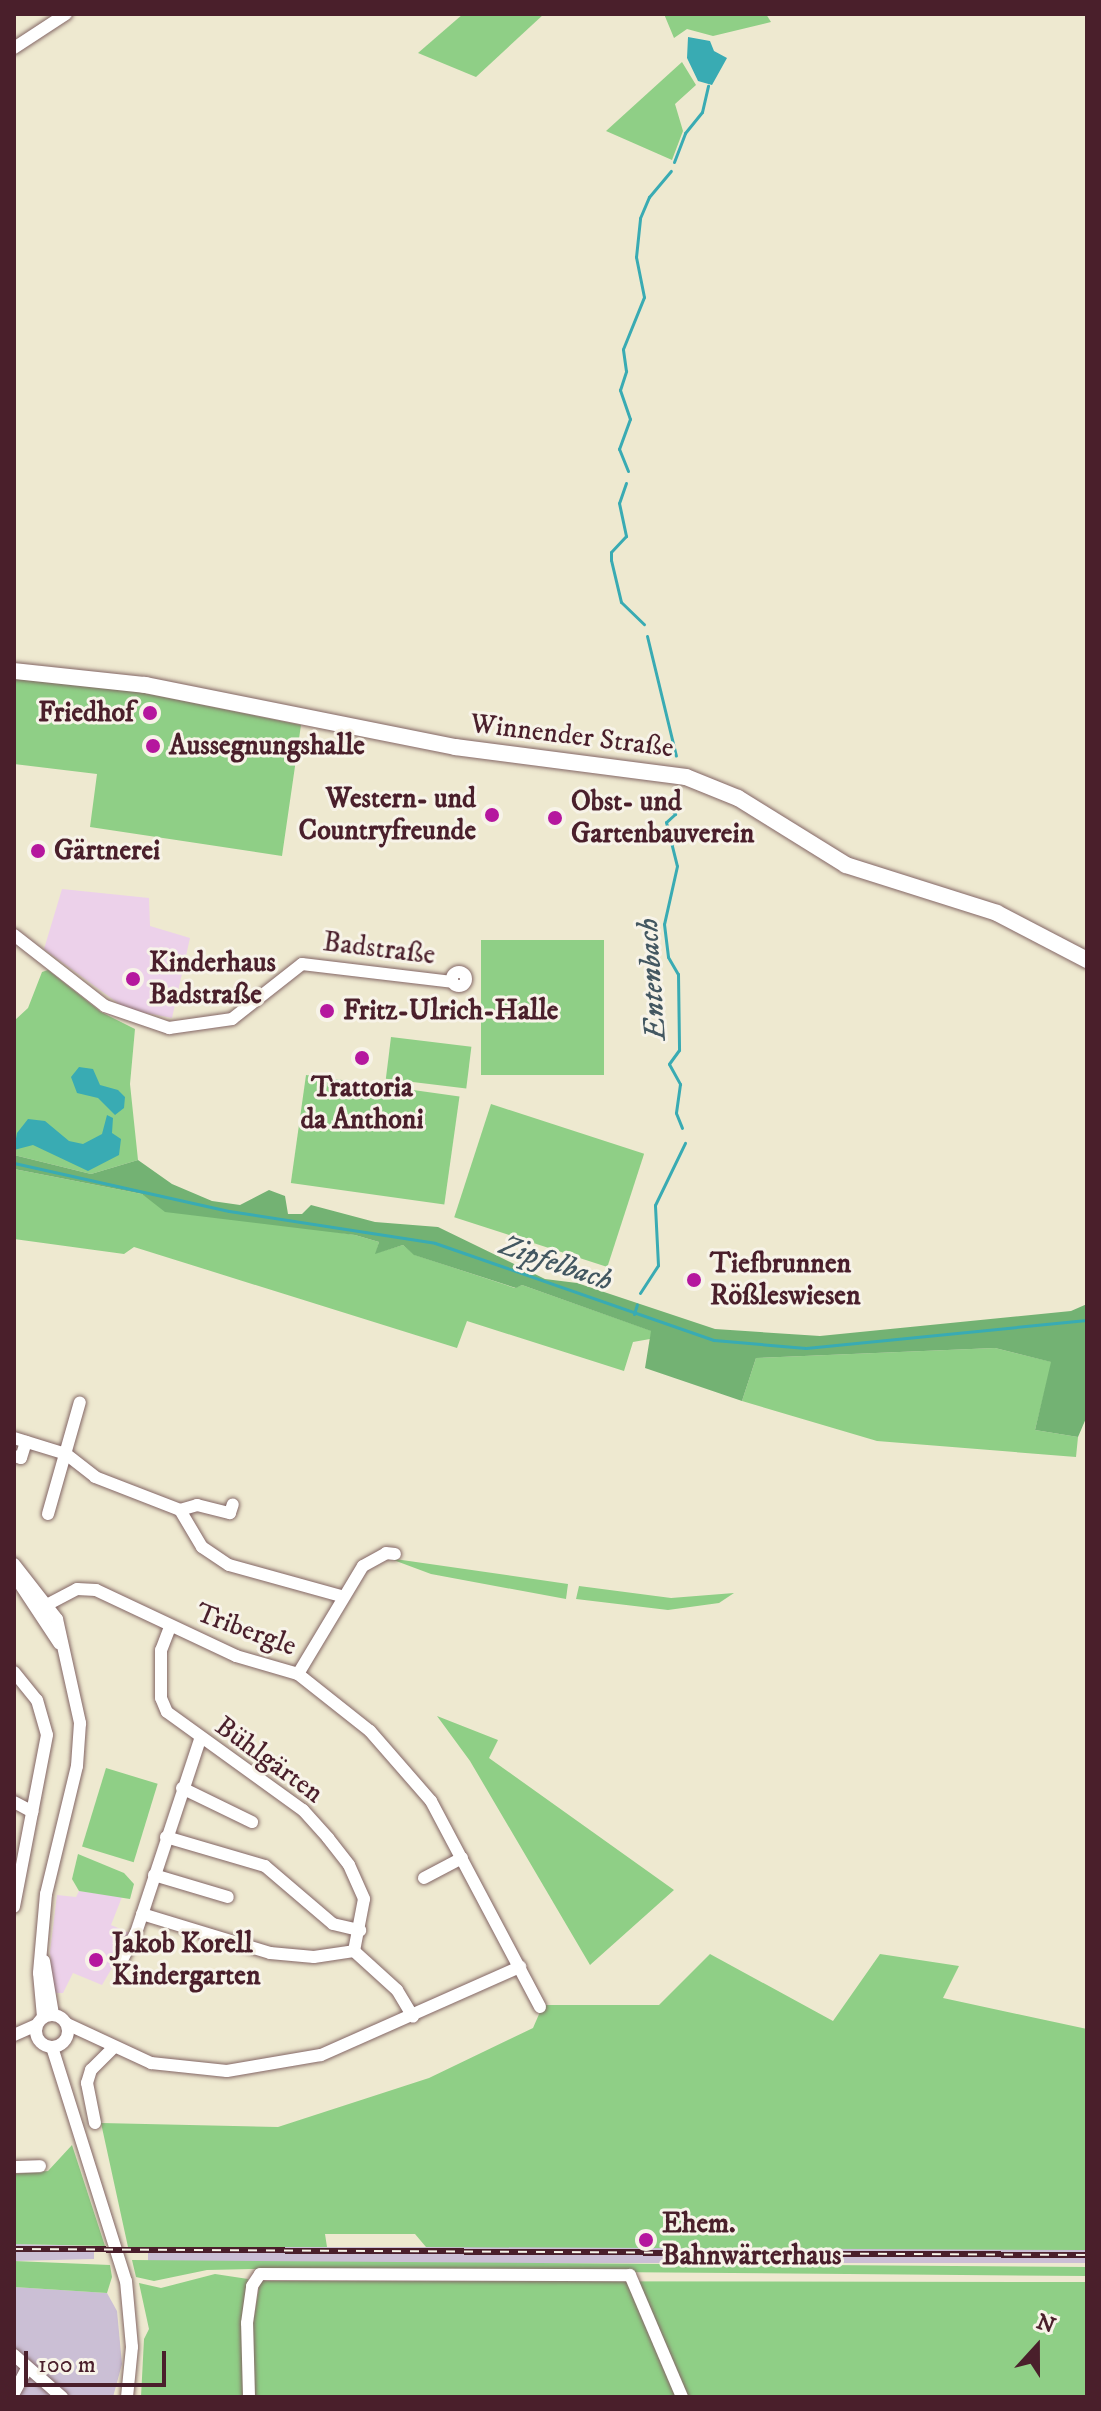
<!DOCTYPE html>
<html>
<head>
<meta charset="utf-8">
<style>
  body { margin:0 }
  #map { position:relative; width:1101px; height:2411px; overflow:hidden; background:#eee9d0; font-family:"IM FELL DW Pica",serif }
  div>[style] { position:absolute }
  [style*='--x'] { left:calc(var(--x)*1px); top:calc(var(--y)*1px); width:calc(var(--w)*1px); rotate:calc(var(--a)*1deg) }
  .built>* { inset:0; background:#ecd1ea }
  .industrial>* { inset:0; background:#cbbfd5; transform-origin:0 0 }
  .green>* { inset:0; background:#8fcf86; transform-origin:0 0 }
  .forest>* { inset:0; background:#73b273 }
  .water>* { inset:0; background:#39abb3 }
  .stream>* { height:3px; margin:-1.5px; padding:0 1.5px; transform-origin:1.5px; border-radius:1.5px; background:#39abb3 }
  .roads { filter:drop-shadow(0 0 2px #836665) drop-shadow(0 0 2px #836665) }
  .minor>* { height:12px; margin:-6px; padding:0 6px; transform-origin:6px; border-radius:6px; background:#fff }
  .minor>.ring { margin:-6px; padding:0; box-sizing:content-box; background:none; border:12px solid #fff; border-radius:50% }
  .major>* { height:16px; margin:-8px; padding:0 8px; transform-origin:8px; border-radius:8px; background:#fff }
  .rail>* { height:6px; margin-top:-3px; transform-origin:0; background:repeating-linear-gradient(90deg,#f7f3e8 0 9px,#4a1f2b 0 18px); box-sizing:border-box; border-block:2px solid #4a1f2b }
  .dots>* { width:22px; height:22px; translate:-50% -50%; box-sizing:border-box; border:4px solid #f7f3e8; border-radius:50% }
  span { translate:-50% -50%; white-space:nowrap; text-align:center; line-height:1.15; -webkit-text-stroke:6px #f7f3e8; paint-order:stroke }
  .poi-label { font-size:28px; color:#4a1f2b; font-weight:700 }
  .right { translate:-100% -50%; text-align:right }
  .left { translate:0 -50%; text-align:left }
  .street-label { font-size:28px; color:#4a1f2b }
  .water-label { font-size:30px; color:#435761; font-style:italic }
  .frame { position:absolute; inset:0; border:16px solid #4a1f2b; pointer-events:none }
  .north { position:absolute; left:997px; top:2307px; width:80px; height:80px; -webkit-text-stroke:6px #f7f3e8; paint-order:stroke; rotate:21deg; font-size:22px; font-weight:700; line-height:32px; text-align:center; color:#4a1f2b }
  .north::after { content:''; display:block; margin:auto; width:28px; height:36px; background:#4a1f2b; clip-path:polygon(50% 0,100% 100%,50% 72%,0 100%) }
  .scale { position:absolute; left:24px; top:2351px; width:142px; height:36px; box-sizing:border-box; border:4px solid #4a1f2b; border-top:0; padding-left:10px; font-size:24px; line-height:28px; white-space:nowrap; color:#4a1f2b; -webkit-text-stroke:6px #f7f3e8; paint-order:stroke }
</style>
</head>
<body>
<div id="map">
  <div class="built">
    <div style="clip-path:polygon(62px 889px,149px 898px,150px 926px,190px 938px,172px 1018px,126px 1009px,44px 949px)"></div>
    <div style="clip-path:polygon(79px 1891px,122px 1897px,111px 1925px,132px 1934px,102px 1985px,73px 1973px,63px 1993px,53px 1993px,50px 1952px,57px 1895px,76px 1897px)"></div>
  </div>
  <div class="industrial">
    <div style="clip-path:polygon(14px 2244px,94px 2246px,94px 2259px,14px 2261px)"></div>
    <div style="left:148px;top:2247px;width:939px;height:16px"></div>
    <div style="clip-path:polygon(14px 2287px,107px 2293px,117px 2311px,122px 2364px,113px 2397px,14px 2397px)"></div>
  </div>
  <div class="green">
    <div style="clip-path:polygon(463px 14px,544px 14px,476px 77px,418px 53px)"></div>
    <div style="clip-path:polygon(664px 14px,766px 14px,771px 22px,713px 36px,687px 29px,674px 38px)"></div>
    <div style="clip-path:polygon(682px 62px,696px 85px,675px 104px,683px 131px,672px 160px,606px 131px)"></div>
    <div style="clip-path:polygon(14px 679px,94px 683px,301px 725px,282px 856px,90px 827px,97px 774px,14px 764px)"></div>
    <div style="left:481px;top:940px;width:123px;height:135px"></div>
    <div style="clip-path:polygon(48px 970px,101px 1012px,135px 1029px,130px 1084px,138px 1160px,91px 1174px,14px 1155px,14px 1021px,28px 1008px,42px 972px)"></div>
    <div style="left:391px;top:1037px;width:81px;height:42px;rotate:7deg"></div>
    <div style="left:306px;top:1075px;width:155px;height:109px;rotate:8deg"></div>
    <div style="left:491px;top:1104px;width:161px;height:119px;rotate:18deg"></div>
    <div style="clip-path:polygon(14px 1169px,142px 1194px,162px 1205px,355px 1235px,379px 1242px,376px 1253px,403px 1245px,415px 1255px,515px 1288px,522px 1285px,652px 1331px,650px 1339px,633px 1342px,624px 1371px,467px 1321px,457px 1348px,134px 1247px,124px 1254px,14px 1239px)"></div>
    <div style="clip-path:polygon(995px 1348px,1052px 1362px,1035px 1430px,1078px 1437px,1076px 1457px,877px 1441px,742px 1401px,756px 1358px)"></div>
    <div style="clip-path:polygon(388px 1558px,568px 1584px,566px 1599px,431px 1574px)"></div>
    <div style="clip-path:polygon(579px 1586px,671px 1598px,734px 1593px,719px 1603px,668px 1610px,576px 1599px)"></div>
    <div style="clip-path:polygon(437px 1716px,498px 1740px,489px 1758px,674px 1890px,590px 1965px,470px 1761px)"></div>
    <div style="left:106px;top:1768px;width:54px;height:82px;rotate:17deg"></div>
    <div style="clip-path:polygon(78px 1854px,124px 1873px,134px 1884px,130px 1899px,79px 1891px,72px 1879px)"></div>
    <div style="clip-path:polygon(710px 1954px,833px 2021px,880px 1954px,959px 1966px,943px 1998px,1087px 2029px,1087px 2250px,426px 2247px,415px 2234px,325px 2234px,327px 2247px,128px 2247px,101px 2123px,278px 2127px,429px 2078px,533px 2028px,543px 2005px,659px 2005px)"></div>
    <div style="clip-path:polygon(72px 2145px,105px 2246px,14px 2244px,14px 2174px,48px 2171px)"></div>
    <div style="clip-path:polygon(132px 2260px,1087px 2267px,1087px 2276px,252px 2269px,207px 2270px,154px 2281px,136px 2277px)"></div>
    <div style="clip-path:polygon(14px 2261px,110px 2265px,112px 2277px,107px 2293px,14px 2287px)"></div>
    <div style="clip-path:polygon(215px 2274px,248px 2279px,242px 2324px,253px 2324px,260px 2281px,1087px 2282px,1087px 2397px,141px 2397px,144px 2339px,149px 2329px,139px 2283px,161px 2288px)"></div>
  </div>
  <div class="forest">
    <div style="clip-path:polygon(14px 1155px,91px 1174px,138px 1160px,172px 1184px,212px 1201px,240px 1205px,269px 1190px,285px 1196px,288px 1214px,302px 1214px,311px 1205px,375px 1222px,438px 1227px,545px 1279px,577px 1283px,715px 1329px,820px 1336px,1071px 1311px,1087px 1304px,1087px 1416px,1078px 1437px,1035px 1430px,1051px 1362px,995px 1348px,756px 1358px,742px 1401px,645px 1368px,651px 1331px,522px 1285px,516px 1288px,414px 1255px,403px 1245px,375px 1254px,379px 1242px,355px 1235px,165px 1212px,142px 1194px,14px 1169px)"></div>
  </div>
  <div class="water">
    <div style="clip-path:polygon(688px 37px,710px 41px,714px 51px,727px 58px,712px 85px,698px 81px,687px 58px)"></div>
    <div style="clip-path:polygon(79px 1067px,93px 1069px,100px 1085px,118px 1090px,125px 1097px,124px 1108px,115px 1115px,98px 1098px,77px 1093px,71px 1077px)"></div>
    <div style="clip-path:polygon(107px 1115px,113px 1118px,112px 1133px,121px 1139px,119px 1155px,88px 1171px,33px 1145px,14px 1150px,17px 1133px,28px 1119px,45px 1121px,69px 1141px,83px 1144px,102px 1134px)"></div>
  </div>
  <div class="stream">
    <div style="--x:674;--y:162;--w:31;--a:-69"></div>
    <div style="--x:685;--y:133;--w:27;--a:-51"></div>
    <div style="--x:702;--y:112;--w:27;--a:-77"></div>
    <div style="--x:628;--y:471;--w:24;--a:-112"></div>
    <div style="--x:619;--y:449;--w:32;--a:-70"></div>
    <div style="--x:630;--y:419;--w:31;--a:-109"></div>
    <div style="--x:620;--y:390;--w:20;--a:-72"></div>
    <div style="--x:626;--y:371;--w:22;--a:-98"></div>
    <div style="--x:623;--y:349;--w:56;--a:-68"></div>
    <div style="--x:644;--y:297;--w:41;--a:-101.3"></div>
    <div style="--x:636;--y:257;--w:39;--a:-84"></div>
    <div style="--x:640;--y:218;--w:23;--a:-67"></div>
    <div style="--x:649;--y:197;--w:34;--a:-50"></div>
    <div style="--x:626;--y:483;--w:21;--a:109"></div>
    <div style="--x:619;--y:503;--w:34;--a:78"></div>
    <div style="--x:626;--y:536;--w:22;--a:133"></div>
    <div style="--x:611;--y:552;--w:8;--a:90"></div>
    <div style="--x:611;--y:560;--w:43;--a:76.6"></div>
    <div style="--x:621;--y:602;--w:32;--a:44"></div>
    <div style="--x:647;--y:636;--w:123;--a:76.4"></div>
    <div style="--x:675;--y:788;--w:12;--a:70"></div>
    <div style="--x:679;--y:799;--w:13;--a:157"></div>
    <div style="--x:667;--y:804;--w:13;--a:51"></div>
    <div style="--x:675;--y:814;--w:12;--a:138"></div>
    <div style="--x:666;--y:822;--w:45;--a:76"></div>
    <div style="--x:677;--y:866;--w:59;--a:102.6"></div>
    <div style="--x:664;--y:924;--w:33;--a:83"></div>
    <div style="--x:668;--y:957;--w:20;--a:60"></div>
    <div style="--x:678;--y:974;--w:76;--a:89.2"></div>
    <div style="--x:679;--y:1050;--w:17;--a:126"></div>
    <div style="--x:669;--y:1064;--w:23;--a:61"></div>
    <div style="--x:680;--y:1084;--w:29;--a:98"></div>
    <div style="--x:676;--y:1113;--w:16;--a:68"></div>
    <div style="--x:14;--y:1163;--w:220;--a:12.6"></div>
    <div style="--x:229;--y:1211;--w:208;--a:8.8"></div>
    <div style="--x:435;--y:1243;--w:295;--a:19.2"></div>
    <div style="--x:714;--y:1340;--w:92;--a:5"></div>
    <div style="--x:806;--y:1348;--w:282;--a:-5.7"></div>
    <div style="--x:640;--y:1293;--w:33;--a:-57"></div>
    <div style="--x:658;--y:1265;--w:60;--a:-92.9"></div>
    <div style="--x:655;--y:1205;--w:69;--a:-64.2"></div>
    <div style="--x:634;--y:1314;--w:10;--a:-73"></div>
  </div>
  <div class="roads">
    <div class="minor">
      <div style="--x:14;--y:48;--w:62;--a:-33.2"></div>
      <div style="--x:14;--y:935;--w:115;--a:38"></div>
      <div style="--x:105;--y:1006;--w:68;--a:19"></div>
      <div style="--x:169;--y:1028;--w:64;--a:-8.1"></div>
      <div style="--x:232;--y:1019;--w:89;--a:-38.2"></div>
      <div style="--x:302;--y:964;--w:151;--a:6.8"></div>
      <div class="ring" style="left:452px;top:972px;width:2px;height:2px"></div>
      <div style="--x:14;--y:1438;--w:54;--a:17.1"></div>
      <div style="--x:66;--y:1454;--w:37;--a:38"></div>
      <div style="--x:95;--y:1477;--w:91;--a:21.2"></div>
      <div style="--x:180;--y:1510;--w:43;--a:59.3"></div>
      <div style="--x:202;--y:1547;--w:32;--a:34"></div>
      <div style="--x:229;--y:1565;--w:119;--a:15.5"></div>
      <div style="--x:14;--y:1456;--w:7;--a:16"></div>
      <div style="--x:21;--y:1458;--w:17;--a:-73"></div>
      <div style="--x:180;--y:1510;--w:18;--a:-16"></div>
      <div style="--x:197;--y:1505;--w:34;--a:14"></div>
      <div style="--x:230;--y:1513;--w:9;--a:-72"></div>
      <div style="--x:48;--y:1514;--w:116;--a:-74.1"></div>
      <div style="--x:14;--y:1564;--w:70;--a:52"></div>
      <div style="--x:57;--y:1619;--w:107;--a:77.5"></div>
      <div style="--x:80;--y:1723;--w:43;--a:94"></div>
      <div style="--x:77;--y:1766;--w:132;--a:103.6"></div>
      <div style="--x:46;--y:1894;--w:79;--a:95.1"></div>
      <div style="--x:39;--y:1973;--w:44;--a:84.8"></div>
      <div style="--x:14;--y:1575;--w:82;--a:56.5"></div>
      <div style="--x:39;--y:1609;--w:43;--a:-27.8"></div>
      <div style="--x:77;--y:1589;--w:19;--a:3"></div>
      <div style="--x:96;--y:1590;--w:155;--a:25.2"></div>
      <div style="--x:236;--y:1656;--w:65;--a:16.2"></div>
      <div style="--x:298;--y:1674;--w:92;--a:38.4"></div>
      <div style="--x:370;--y:1731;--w:93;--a:48.9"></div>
      <div style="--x:431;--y:1801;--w:233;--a:62.1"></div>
      <div style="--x:170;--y:1627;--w:25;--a:111"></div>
      <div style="--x:161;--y:1650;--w:48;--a:90"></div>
      <div style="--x:161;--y:1698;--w:15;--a:67"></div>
      <div style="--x:167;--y:1712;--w:168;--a:35.8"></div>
      <div style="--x:303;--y:1810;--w:38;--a:48"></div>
      <div style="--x:328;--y:1838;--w:34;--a:52"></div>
      <div style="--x:349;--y:1865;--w:37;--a:66"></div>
      <div style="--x:364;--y:1899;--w:53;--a:100.9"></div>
      <div style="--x:14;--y:1672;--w:36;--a:51"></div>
      <div style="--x:37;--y:1700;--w:36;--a:74"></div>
      <div style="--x:47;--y:1735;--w:175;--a:100.9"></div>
      <div style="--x:298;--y:1674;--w:126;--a:-59"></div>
      <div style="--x:363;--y:1566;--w:26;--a:-29"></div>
      <div style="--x:386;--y:1553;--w:9;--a:6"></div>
      <div style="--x:182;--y:1788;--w:78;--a:25.9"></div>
      <div style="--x:14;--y:1802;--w:21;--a:28"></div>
      <div style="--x:166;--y:1837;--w:103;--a:16.3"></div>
      <div style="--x:265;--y:1866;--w:89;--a:40.5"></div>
      <div style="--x:333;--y:1924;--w:28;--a:13"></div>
      <div style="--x:154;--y:1875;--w:77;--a:16.6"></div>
      <div style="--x:424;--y:1878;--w:43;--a:-27.8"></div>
      <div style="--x:142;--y:1914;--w:134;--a:16.9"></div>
      <div style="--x:270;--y:1953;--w:44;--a:5.2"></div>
      <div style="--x:314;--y:1957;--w:40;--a:-8.5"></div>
      <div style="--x:354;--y:1951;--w:58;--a:42.2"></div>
      <div style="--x:397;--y:1990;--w:31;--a:59"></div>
      <div style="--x:44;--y:1961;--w:54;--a:80.4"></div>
      <div style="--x:121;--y:1962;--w:33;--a:-63"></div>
      <div style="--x:136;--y:1933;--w:204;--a:-71.7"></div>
      <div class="ring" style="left:36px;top:2015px;width:20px;height:20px"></div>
      <div style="--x:67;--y:2024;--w:93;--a:24.9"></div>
      <div style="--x:151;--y:2063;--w:76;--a:6"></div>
      <div style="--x:227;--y:2071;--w:95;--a:-9.7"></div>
      <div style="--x:321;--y:2055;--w:218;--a:-23.9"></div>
      <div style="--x:14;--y:2035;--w:24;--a:-24"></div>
      <div style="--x:52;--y:2047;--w:245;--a:72.5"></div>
      <div style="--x:126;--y:2281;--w:66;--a:84.8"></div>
      <div style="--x:132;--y:2347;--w:50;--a:95.7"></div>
      <div style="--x:95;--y:2123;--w:41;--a:-101.3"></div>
      <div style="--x:87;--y:2083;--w:14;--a:-73"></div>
      <div style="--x:91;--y:2070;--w:33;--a:-45"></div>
      <div style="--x:14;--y:2167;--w:26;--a:-2"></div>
      <div style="--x:14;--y:2355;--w:64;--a:41.2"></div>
      <div style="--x:14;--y:2393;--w:27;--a:-62"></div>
      <div style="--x:249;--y:2397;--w:74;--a:-91.5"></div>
      <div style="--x:247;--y:2323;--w:37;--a:-82"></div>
      <div style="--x:252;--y:2286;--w:14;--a:-56"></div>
      <div style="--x:260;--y:2274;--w:370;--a:0.2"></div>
      <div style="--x:630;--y:2275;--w:133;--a:66.9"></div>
    </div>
    <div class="major">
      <div style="--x:14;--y:671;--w:132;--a:6.1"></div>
      <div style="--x:145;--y:685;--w:316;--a:11.3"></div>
      <div style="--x:455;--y:747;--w:233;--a:7.4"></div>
      <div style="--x:686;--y:777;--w:56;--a:22"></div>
      <div style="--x:738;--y:798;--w:127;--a:31.8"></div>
      <div style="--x:846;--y:865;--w:158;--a:17.6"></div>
      <div style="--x:997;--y:913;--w:102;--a:27.6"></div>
    </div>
  </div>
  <div class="rail">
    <div style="--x:14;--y:2249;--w:1073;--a:0.32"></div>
  </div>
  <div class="dots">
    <div style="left:150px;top:713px;background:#b5179e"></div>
    <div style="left:153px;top:746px;background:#b5179e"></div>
    <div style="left:492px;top:815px;background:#b5179e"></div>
    <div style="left:555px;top:818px;background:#b5179e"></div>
    <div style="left:38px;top:851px;background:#b5179e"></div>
    <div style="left:133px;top:979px;background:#b5179e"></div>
    <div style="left:327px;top:1011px;background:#b5179e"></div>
    <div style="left:362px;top:1058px;background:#b5179e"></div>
    <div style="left:694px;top:1280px;background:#b5179e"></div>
    <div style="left:96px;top:1960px;background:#b5179e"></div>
    <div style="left:646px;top:2240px;background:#b5179e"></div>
  </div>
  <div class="poi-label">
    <span class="right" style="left:134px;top:713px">Friedhof</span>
    <span class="left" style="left:169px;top:746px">Aussegnungshalle</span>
    <span class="right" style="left:476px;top:815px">Western- und<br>Countryfreunde</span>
    <span class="left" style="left:571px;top:818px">Obst- und<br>Gartenbauverein</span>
    <span class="left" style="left:54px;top:851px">Gärtnerei</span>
    <span class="left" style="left:149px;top:979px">Kinderhaus<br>Badstraße</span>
    <span class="left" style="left:343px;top:1011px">Fritz-Ulrich-Halle</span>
    <span style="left:362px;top:1104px">Trattoria<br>da Anthoni</span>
    <span class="left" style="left:710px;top:1280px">Tiefbrunnen<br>Rößleswiesen</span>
    <span class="left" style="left:112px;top:1960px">Jakob Korell<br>Kindergarten</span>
    <span class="left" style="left:662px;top:2240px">Ehem.<br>Bahnwärterhaus</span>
  </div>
  <div class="street-label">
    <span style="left:572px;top:736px;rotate:7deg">Winnender Straße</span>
    <span style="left:379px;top:949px;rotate:7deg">Badstraße</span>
    <span style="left:246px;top:1630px;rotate:20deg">Tribergle</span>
    <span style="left:269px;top:1760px;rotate:36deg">Bühlgärten</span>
  </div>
  <div class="water-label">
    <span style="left:653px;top:979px;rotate:-94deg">Entenbach</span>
    <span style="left:556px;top:1264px;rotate:19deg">Zipfelbach</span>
  </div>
  <div class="frame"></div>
  <div class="north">N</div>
  <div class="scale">100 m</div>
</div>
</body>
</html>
